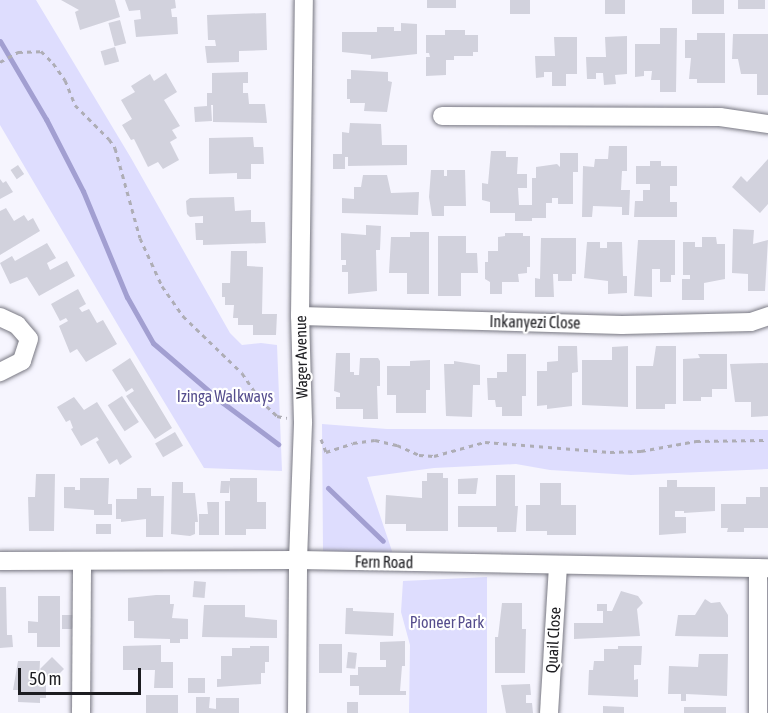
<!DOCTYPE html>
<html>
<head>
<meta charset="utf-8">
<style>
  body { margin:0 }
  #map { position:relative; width:768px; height:713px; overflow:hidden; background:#f6f5fe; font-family:"Asap Condensed",sans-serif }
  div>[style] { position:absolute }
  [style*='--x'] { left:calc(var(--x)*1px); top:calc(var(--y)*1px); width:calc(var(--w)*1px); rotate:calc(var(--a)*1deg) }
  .green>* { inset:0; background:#deddfe }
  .stream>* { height:5px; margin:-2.5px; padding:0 2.5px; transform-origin:2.5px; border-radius:2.5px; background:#a29fd1 }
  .building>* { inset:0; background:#d2d2dd; transform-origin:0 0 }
  .path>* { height:3px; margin-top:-1.5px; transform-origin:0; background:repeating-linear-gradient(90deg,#aeadb5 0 4.5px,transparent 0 9px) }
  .roads { filter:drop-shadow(0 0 2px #787882) drop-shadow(0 0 2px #787882) }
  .minor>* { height:18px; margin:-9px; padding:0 9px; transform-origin:9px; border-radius:9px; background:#fff }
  span { translate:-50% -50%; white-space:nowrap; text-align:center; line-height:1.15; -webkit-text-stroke:4.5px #fff; paint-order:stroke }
  .street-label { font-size:16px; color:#1c1c20 }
  .park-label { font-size:16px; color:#554d8d }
  .scale { position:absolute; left:18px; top:668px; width:123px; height:27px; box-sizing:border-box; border:3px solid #1c1c20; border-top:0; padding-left:8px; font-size:18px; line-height:21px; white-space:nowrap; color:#1c1c20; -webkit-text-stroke:4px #fff; paint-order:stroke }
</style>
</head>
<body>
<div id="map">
  <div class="green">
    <div style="clip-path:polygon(0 0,36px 0,131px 158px,230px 333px,242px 345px,261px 343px,277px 345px,282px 471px,204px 468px,122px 332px,0 125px)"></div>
    <div style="clip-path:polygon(322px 424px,387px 429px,768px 430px,768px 469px,631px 475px,550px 470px,516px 464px,434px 468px,367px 477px,393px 554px,323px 551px)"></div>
    <div style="clip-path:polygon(487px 577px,487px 713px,409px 713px,410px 645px,401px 612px,403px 581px)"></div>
  </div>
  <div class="stream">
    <div style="--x:0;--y:41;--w:91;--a:59.5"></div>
    <div style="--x:46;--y:119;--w:81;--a:62.8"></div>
    <div style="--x:83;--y:191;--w:115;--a:67.5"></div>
    <div style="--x:127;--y:297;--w:53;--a:60.5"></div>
    <div style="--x:153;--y:343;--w:92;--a:40.6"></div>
    <div style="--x:223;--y:403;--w:69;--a:36.7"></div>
    <div style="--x:328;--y:488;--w:76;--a:43.9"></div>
  </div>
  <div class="building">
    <div style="clip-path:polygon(61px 0,115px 0,120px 17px,80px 30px,75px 12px,79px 10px)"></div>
    <div style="clip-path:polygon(125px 0,175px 0,176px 8px,171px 9px,172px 17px,177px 17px,178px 34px,136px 37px,134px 20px,141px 19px,140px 10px,129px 11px)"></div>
    <div style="left:427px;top:0;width:29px;height:8px"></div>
    <div style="left:510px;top:0;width:20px;height:14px"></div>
    <div style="left:605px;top:0;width:20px;height:14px"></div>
    <div style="left:692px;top:0;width:32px;height:14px"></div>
    <div style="left:738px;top:0;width:27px;height:9px"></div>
    <div style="clip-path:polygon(266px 13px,267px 50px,239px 51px,239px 62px,207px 63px,205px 46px,216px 46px,215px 40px,208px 40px,207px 15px)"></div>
    <div style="left:120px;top:20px;width:24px;height:12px;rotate:75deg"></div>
    <div style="clip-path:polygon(401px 23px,417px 24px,417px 54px,371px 59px,371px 55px,342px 52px,342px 32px,377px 32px,377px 27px,394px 27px,394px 31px,401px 31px)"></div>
    <div style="clip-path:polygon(660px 28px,677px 28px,676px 92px,660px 92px,660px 80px,651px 80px,652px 71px,644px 71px,644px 76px,635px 77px,635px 44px,660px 44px)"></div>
    <div style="clip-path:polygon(445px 30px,465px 30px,465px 35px,478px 35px,478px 52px,473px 52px,473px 56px,454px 56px,454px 60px,446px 60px,446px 75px,426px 76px,426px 57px,430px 57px,429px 53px,426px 53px,426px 35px,445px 35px)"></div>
    <div style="clip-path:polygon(697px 33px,725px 33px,725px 83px,697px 83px,697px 79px,689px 79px,691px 58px,685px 58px,685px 40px,697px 40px)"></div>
    <div style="clip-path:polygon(733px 34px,768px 34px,768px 95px,757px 95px,757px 74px,741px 74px,738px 59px,732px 59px)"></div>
    <div style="clip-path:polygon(627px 36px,627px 74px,615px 75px,616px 84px,604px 85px,603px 73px,596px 73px,596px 79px,587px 79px,586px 57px,606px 57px,605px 37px)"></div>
    <div style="clip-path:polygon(554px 37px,577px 37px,577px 74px,566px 74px,566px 86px,552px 86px,552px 72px,544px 72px,544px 77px,536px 78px,535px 56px,555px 56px)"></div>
    <div style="left:115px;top:47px;width:15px;height:15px;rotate:74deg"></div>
    <div style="clip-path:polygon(351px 70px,388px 72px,388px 81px,392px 82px,387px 112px,364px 111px,365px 103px,350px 103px,350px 99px,347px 99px,347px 79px,351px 79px)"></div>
    <div style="clip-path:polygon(248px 72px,248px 83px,243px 83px,243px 93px,248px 93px,249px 104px,265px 104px,267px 123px,213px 122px,213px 105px,211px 105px,212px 121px,195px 122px,194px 107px,207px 106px,207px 93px,212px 93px,212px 73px)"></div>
    <div style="clip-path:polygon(166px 73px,177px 92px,164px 100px,180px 126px,172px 130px,177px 138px,170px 142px,179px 160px,163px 169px,158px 162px,148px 167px,134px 139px,131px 140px,122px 125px,132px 119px,121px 100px,135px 92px,131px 86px,150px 74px,154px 81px)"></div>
    <div style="clip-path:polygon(350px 123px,381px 124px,382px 145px,407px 145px,407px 165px,348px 166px,348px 157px,345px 157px,345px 169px,333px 169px,333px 154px,342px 154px,342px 132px,349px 133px)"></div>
    <div style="clip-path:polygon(253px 137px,254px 147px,263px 147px,264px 164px,251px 164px,251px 179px,237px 179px,237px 173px,209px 174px,209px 138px)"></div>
    <div style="clip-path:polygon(609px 146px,627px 146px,627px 171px,622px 171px,621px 190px,630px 190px,629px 215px,622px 215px,622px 207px,593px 206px,592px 217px,582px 217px,583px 166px,594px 167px,595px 159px,608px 159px)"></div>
    <div style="clip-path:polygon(491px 151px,506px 151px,506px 157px,518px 157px,517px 174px,527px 174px,527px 188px,518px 188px,519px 205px,532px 205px,532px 178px,536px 178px,536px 167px,557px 164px,560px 167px,560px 153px,578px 153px,578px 172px,573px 172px,573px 204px,558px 204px,558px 198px,552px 198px,552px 203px,546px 203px,546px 218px,532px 218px,532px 221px,515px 221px,515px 213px,490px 213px,490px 202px,482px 200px,482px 183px,488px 184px)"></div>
    <div style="clip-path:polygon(768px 159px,768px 204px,760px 213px,732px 187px,741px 176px,747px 182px)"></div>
    <div style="clip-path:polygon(650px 161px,661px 161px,661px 166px,677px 166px,677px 186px,670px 186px,670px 202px,677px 202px,677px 217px,634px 217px,635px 201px,643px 201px,643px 190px,650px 190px,650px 184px,636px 184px,636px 166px,650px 166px)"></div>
    <div style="left:18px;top:165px;width:11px;height:9px;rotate:56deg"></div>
    <div style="clip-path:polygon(431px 170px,444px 170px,444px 176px,447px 176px,447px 170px,465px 170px,466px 206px,444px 206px,444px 216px,432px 216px,429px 197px)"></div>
    <div style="clip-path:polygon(363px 175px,387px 175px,391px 193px,419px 192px,418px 215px,342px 213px,342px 198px,354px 199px,354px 187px,361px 187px)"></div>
    <div style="clip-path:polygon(0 179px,3px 183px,6px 181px,13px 192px,0 199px)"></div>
    <div style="clip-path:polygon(234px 197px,235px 211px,251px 210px,251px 222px,265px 222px,266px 243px,203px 245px,203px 240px,196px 240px,195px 223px,203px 223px,203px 216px,190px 217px,187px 214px,186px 201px,190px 198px)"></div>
    <div style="clip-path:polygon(6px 208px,14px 221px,24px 215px,28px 221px,33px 218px,40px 231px,0 255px,0 211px)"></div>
    <div style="clip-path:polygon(366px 225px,381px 226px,380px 250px,376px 250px,377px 291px,348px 294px,348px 272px,342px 272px,342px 265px,346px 265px,346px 260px,341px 260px,341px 233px,366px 235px)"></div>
    <div style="clip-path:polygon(733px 229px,754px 230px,753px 244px,768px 240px,765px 291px,748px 291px,748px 274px,732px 273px)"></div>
    <div style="clip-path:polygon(410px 232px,429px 232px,429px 294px,407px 294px,407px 273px,389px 273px,391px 237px,410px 237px)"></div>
    <div style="clip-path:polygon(505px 233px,523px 233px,523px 236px,530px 236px,530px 267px,527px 267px,527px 273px,518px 274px,519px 282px,502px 282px,502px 294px,490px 294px,490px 282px,485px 279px,485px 262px,488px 262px,488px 251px,498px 251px,498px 237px,505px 236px)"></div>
    <div style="clip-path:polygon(438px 236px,466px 236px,466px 253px,477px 253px,478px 273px,461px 273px,461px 296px,438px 296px)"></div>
    <div style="clip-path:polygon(702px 237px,716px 237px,717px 244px,725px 244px,725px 279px,704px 283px,704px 300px,682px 300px,682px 279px,690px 279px,690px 275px,683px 275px,683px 242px,695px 242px,695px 247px,702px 247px)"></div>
    <div style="clip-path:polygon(541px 238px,576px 238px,576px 274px,572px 274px,572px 281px,558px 281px,558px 274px,553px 274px,554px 297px,535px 297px,535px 278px,540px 279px)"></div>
    <div style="clip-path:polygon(638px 240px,675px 240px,675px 275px,671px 275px,671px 282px,660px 282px,660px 269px,652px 269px,652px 297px,634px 296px)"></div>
    <div style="clip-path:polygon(587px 242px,600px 242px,600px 248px,607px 248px,607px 242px,622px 242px,623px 276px,627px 276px,627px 293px,608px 294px,608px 281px,584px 278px)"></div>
    <div style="clip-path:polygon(47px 243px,56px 258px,47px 263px,50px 270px,67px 261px,75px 276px,39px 296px,27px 277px,10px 284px,0 263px,12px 256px,15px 261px)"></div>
    <div style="clip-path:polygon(231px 251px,247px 251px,247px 266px,263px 267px,262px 314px,277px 314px,276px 335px,253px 335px,253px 325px,238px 325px,238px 318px,233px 318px,234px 305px,225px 305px,225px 297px,222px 297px,222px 283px,230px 283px)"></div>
    <div style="clip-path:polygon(78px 289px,86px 304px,79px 308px,82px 312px,89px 309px,97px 323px,103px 320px,117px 344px,86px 362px,77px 349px,70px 353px,59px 326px,68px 321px,66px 318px,60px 321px,51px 304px)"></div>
    <div style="clip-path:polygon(558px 346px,577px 346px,578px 372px,572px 373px,572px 406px,547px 409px,547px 405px,537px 406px,537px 371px,547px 371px,547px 362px,558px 361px)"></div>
    <div style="clip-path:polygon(628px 346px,628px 407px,582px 405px,582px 360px,612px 360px,612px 347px)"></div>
    <div style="clip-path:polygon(656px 346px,676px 346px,676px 404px,665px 404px,665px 409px,636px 409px,636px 366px,653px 366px)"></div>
    <div style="clip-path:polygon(336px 353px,350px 353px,350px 372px,354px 372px,354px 375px,359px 375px,360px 358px,378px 358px,380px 361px,380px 386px,377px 386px,378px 419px,363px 419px,363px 409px,336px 409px,336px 397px,340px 397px,340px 393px,334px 391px)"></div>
    <div style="clip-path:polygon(507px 354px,526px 354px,526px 396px,522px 396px,522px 416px,502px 416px,502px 407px,496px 407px,495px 400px,488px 400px,487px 378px,497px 378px,497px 372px,507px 372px)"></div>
    <div style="clip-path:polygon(698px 354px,727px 354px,727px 389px,712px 389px,712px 397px,701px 397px,701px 401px,683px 401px,683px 359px,700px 358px)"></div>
    <div style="clip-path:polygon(130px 358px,172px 428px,155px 439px,126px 396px,134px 391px,132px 388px,126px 392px,112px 370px)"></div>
    <div style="clip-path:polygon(430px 360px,430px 390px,426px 390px,426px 413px,396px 413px,396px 395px,387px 395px,387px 366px,410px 366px,410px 361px)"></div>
    <div style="clip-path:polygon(454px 361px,480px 365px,480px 385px,473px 385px,472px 417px,446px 416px,444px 364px,454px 364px)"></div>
    <div style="clip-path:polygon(768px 363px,768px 416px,751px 417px,751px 402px,735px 402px,730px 364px)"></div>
    <div style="left:122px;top:396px;width:31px;height:17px;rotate:57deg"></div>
    <div style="clip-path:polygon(74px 397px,84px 410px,97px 402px,132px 457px,120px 465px,117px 459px,109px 464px,96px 442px,99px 440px,97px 437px,81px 446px,71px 429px,73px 428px,70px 420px,66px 422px,57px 407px)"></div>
    <div style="left:175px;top:432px;width:16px;height:23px;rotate:60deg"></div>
    <div style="clip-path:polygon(427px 473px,443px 473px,443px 478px,448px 478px,448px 531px,406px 531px,406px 524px,385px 524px,386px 495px,422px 498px,422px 481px,427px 481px)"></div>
    <div style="clip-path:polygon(36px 474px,55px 474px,54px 531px,29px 531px,28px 497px,35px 497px)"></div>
    <div style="clip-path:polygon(496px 475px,515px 475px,515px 506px,518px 506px,516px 532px,497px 532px,497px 527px,458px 527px,458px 506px,496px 506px)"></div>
    <div style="clip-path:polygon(80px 478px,109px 478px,108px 504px,112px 504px,112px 515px,94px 515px,94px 510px,64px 508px,64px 487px,75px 487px,75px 490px,80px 490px)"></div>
    <div style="clip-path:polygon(230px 478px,257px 478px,257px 502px,266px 502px,266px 529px,246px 529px,246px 535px,225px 535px,225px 501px,230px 501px,230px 484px,229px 493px,220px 493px,221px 481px,230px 481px)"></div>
    <div style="clip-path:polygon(478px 478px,476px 494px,458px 494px,458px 479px)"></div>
    <div style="clip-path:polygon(667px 480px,677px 480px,677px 487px,715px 487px,715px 511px,684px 513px,684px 511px,675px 511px,675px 517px,686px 517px,686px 533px,659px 535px,659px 487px,667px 487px)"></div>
    <div style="clip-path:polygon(172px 482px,183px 482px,183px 493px,195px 493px,198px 522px,195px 522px,195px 534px,190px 536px,171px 534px)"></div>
    <div style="clip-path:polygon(540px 483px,561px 483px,561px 505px,576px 505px,576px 535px,547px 535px,547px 531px,526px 531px,526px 505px,540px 505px)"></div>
    <div style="clip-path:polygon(760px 487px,768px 487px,768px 528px,744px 528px,744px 532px,727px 532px,728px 528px,721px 528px,721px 504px,746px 504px,746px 497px,760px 497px)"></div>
    <div style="clip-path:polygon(137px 488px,151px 488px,151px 496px,164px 496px,163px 537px,146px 537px,146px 519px,121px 522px,121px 519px,116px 519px,116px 499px,137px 499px)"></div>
    <div style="clip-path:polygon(207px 502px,219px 502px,219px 535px,199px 535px,199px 514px,208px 514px)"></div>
    <div style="left:96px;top:524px;width:15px;height:10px"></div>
    <div style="left:194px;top:581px;width:12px;height:16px;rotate:5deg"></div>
    <div style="clip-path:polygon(0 587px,6px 587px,7px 635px,12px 635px,13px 647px,0 648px)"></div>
    <div style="clip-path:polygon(621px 591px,638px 596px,643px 603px,637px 609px,640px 636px,574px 639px,574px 623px,603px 623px,603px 611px,597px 611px,597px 604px,607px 604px,607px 611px,612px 611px)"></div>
    <div style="clip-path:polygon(156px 595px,170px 595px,170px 604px,174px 604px,172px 618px,188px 619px,188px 639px,180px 639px,180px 643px,170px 643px,170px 639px,134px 638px,134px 621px,128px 621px,128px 598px)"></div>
    <div style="clip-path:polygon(38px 596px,60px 596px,60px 647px,37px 647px,37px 633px,28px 633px,28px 621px,38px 622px)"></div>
    <div style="clip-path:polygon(705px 599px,711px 603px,720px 602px,728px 615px,728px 637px,675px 636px,678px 615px,695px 615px)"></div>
    <div style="clip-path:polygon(502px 603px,522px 603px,522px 629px,526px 629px,525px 673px,495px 673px,495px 637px,498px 637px)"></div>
    <div style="clip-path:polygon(204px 605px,245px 605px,245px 617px,277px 620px,277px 638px,202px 637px)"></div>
    <div style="clip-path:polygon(346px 608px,353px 608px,353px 611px,394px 613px,393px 636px,345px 634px)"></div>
    <div style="left:62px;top:615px;width:12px;height:14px"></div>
    <div style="clip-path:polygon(405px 641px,405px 666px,402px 666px,400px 691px,406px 691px,406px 695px,359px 695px,359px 686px,350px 686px,350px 675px,358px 675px,358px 667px,386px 667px,386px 660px,380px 660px,380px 642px)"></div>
    <div style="left:319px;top:644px;width:23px;height:29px"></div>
    <div style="clip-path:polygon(161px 645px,161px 662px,173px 662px,173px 688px,154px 688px,155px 670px,123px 670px,123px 646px)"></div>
    <div style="clip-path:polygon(250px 646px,269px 646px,269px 662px,265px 662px,265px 673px,261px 673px,261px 684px,217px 687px,217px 679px,221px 679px,221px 656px,232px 656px,232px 648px,250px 648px)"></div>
    <div style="clip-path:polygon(618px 646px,642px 646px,641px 665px,634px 665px,634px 680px,638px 679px,638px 697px,588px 695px,589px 670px,593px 670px,594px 661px,604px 661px,604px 649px,618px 649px)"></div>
    <div style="left:348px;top:652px;width:9px;height:16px;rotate:6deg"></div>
    <div style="clip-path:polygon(699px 654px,728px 654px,727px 696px,686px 694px,686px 701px,681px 701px,681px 694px,668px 694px,669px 666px,698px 667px)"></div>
    <div style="left:52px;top:657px;width:17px;height:17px;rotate:45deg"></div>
    <div style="clip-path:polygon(18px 661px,40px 661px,39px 684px,46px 685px,46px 698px,40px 698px,40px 703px,18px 702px,18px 690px,13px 690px)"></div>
    <div style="left:188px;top:678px;width:17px;height:15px"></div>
    <div style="clip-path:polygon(530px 684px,531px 695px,526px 695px,526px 703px,532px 703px,533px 713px,506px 713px,501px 685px)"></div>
    <div style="left:146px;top:695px;width:32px;height:18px"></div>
    <div style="clip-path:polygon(196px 697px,210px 697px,209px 708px,216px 709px,216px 698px,239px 698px,239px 713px,196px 713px)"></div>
    <div style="left:347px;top:702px;width:11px;height:11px"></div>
    <div style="clip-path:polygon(603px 706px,624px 707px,624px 713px,603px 713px)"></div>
    <div style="left:684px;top:707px;width:42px;height:6px"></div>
  </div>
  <div class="path">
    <div style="--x:0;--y:62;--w:21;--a:-29"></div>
    <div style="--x:18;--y:52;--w:23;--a:-2"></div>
    <div style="--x:41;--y:51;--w:17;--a:45"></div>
    <div style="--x:53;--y:63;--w:21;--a:55"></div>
    <div style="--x:65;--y:80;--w:27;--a:68"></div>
    <div style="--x:75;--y:105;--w:48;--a:45"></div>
    <div style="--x:109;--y:139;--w:11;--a:56"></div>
    <div style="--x:115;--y:148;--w:93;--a:74.5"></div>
    <div style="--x:140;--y:238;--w:53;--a:65.4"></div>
    <div style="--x:162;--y:286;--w:37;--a:55"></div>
    <div style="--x:183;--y:316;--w:82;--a:44"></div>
    <div style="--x:242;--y:373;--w:32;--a:56"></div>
    <div style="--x:260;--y:400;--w:23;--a:43"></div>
    <div style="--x:277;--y:416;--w:10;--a:11"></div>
    <div style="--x:321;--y:439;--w:14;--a:69"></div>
    <div style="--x:326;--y:452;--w:28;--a:-18"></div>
    <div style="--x:353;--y:443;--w:22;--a:-8"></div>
    <div style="--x:375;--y:440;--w:23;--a:13"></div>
    <div style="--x:397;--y:445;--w:24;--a:24"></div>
    <div style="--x:419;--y:455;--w:15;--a:4"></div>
    <div style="--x:434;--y:456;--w:53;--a:-15.4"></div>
    <div style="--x:485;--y:442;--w:125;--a:4.6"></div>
    <div style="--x:610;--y:452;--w:31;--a:-2"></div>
    <div style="--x:641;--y:451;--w:56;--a:-10.3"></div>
    <div style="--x:696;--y:441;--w:72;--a:-0.8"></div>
  </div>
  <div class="roads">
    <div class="minor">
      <div style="--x:442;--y:116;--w:278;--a:0.2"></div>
      <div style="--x:720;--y:117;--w:49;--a:8.3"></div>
      <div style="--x:300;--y:316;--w:322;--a:1.6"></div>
      <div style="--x:622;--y:325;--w:129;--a:-1.3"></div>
      <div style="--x:751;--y:322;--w:18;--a:-19"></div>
      <div style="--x:0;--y:317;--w:19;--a:25"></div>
      <div style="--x:17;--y:325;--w:18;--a:49"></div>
      <div style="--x:29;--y:339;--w:23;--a:108"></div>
      <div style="--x:22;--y:361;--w:25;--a:153"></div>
      <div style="--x:0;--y:561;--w:298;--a:-0.2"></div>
      <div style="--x:298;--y:560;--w:470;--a:1"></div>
      <div style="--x:81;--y:713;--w:151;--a:-89.6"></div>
      <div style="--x:297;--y:713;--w:153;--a:-89.6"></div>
      <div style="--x:298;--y:560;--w:138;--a:-87.9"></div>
      <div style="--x:303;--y:422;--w:106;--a:-91.6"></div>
      <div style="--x:300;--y:316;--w:316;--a:-89.3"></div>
      <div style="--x:549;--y:713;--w:147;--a:-86.5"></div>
      <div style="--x:758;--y:713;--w:145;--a:-90"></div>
    </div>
  </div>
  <div class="street-label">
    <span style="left:535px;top:322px;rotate:1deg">Inkanyezi Close</span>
    <span style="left:301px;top:357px;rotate:-91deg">Wager Avenue</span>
    <span style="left:384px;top:562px;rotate:1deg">Fern Road</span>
    <span style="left:553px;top:640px;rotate:-87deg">Quail Close</span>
  </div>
  <div class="park-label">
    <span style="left:225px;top:396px">Izinga Walkways</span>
    <span style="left:447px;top:622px">Pioneer Park</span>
  </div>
  <div class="scale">50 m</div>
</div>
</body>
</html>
